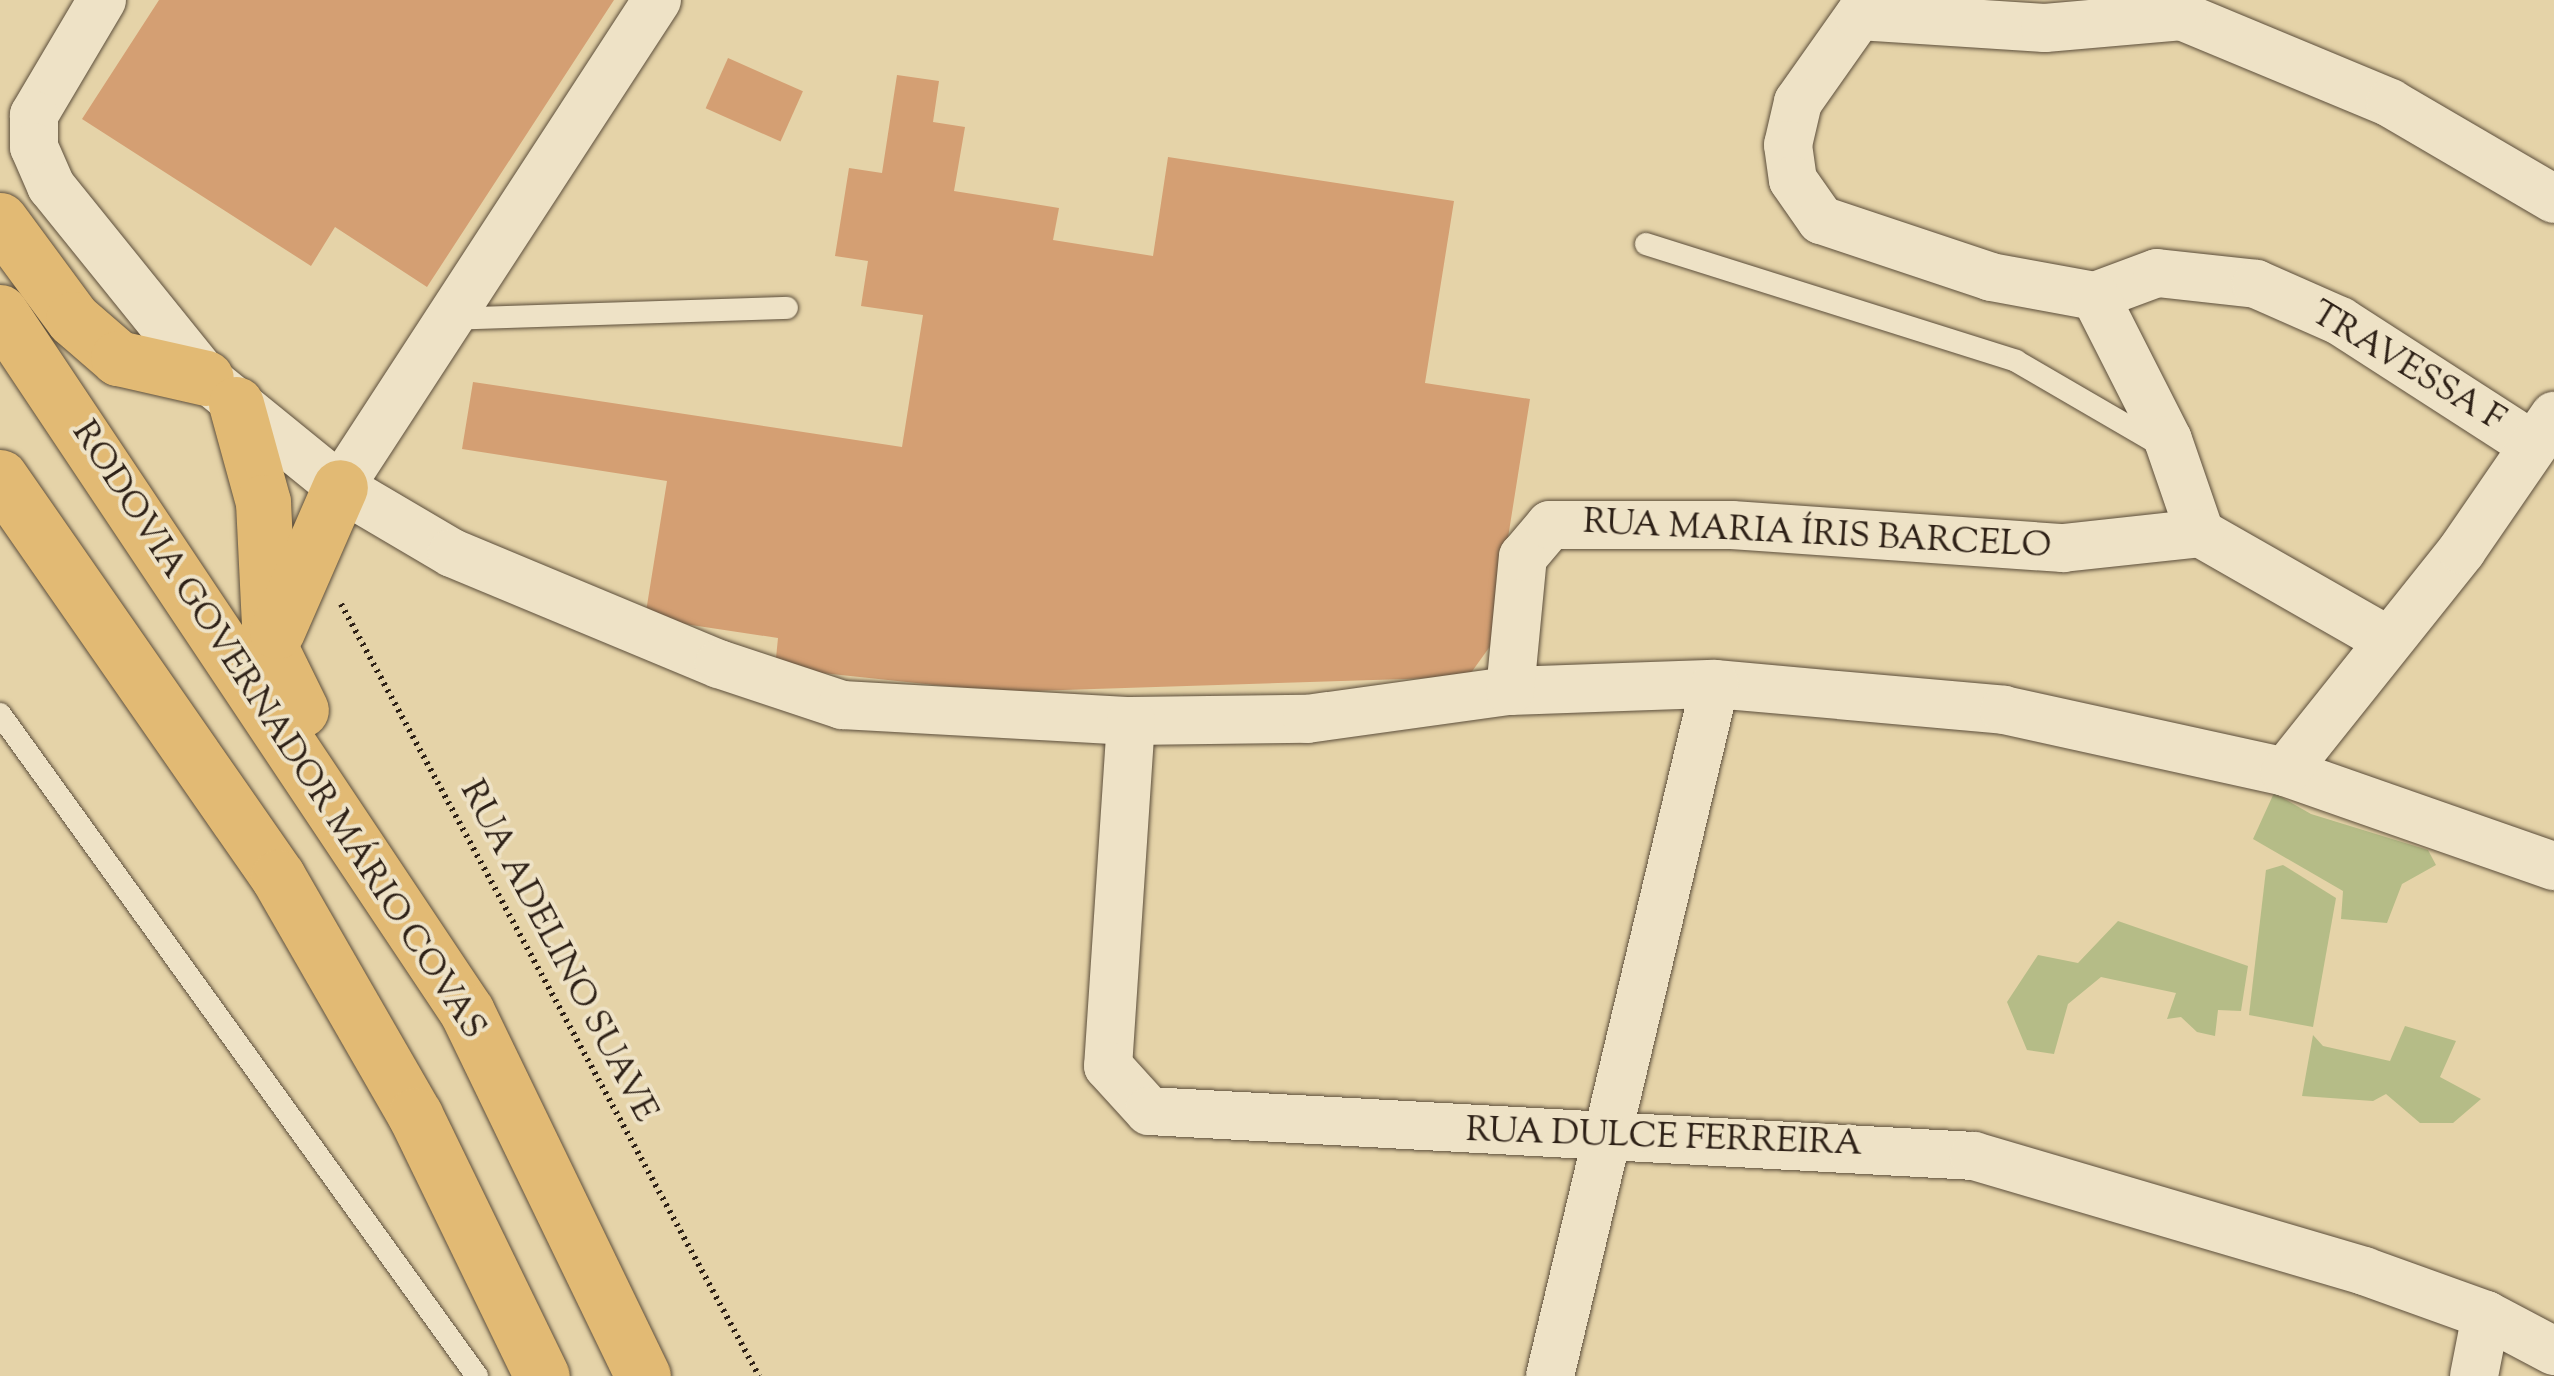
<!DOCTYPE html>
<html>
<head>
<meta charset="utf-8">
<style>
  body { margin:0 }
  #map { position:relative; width:2554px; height:1376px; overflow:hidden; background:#e5d3a8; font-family:"Sorts Mill Goudy",serif }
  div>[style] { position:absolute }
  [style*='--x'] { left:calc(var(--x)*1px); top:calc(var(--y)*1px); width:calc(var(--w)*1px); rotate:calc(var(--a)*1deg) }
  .green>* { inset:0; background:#b5bc87 }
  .building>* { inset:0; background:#d49f73; transform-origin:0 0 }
  .path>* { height:6px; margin-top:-3px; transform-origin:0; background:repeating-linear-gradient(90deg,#2e2117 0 2.5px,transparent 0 7.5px) }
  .roads { filter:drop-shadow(0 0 2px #5c4e3b) drop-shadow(0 0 2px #5c4e3b) }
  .service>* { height:22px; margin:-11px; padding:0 11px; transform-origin:11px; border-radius:11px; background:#eee2c6 }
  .minor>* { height:48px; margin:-24px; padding:0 24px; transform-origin:24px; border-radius:24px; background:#eee2c6 }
  .motorway>* { height:55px; margin:-27.5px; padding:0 27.5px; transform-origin:27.5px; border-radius:27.5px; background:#e2ba74 }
  span { translate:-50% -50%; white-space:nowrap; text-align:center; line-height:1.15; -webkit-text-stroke:8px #eee2c6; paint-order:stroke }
  .street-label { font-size:35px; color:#2e2117 }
</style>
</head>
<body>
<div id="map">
  <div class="green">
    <div style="clip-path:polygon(2274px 793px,2311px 814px,2428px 850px,2436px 865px,2402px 884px,2387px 923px,2341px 919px,2343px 891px,2253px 839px)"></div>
    <div style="clip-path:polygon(2283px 865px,2336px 898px,2313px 1027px,2249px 1015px,2266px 870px)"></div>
    <div style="clip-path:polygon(2118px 921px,2248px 966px,2241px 1011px,2218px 1010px,2215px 1036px,2197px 1032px,2181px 1017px,2167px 1019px,2176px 993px,2101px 977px,2068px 1004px,2054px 1054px,2027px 1050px,2007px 1002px,2038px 955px,2078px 963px)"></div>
    <div style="clip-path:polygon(2405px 1026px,2456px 1041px,2440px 1077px,2481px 1099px,2453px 1123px,2420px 1123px,2386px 1094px,2373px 1101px,2302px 1096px,2313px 1035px,2323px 1046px,2390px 1061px)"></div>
  </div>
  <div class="building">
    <div style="clip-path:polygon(159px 0,614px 0,427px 287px,335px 227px,311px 266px,82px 119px)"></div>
    <div style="left:728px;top:58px;width:82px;height:55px;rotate:24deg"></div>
    <div style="clip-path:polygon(897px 75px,939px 81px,933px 122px,965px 127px,954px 191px,1059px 208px,1053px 240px,1153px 256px,1168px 157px,1454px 201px,1425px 383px,1530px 399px,1491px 645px,1468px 677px,1001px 692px,775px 668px,778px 638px,645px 618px,667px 481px,462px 449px,473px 382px,902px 447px,923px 315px,861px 306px,868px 261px,835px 256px,849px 168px,882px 173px)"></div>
  </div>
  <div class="path">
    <div style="--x:341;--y:604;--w:878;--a:61.57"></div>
  </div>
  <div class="roads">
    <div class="service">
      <div style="--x:1646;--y:244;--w:388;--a:17.5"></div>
      <div style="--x:2016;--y:361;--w:169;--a:30.2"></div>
      <div style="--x:449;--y:319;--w:338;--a:-1.9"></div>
      <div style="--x:0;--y:714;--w:816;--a:54.23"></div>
    </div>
    <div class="minor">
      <div style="--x:102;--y:0;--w:134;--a:120.6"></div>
      <div style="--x:34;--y:115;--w:32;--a:90"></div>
      <div style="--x:34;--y:147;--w:43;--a:66.4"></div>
      <div style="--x:51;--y:186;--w:247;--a:51.1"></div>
      <div style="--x:206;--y:378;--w:173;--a:39.1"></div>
      <div style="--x:340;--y:487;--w:130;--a:30.5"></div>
      <div style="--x:452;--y:553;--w:289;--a:22.6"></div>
      <div style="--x:719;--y:664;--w:130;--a:18.4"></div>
      <div style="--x:842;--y:705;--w:289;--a:3.2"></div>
      <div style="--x:1131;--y:721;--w:176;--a:-0.7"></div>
      <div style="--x:1307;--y:719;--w:205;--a:-7.9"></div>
      <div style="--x:1510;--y:691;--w:205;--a:-2"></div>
      <div style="--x:1715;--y:684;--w:290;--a:5.1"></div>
      <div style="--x:2004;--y:710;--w:288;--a:12.4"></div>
      <div style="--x:2285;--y:772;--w:285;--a:19.3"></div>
      <div style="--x:1870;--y:0;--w:125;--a:125.2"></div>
      <div style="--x:1798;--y:102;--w:44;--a:103.1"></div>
      <div style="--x:1788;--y:145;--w:35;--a:82"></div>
      <div style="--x:1793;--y:180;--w:49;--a:55"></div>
      <div style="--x:1821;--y:220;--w:179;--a:18.5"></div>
      <div style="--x:1991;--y:277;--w:106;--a:10.4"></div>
      <div style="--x:2095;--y:296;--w:66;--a:-20.4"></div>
      <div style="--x:2157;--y:273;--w:100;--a:6.3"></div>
      <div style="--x:2256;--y:284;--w:92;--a:23.8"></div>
      <div style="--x:2340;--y:321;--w:227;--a:32.8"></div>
      <div style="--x:2143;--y:0;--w:268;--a:22.6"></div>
      <div style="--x:2390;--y:103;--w:190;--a:30.3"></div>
      <div style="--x:1859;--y:16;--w:186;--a:3.7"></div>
      <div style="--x:2045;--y:28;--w:138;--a:-5"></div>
      <div style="--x:2095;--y:296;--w:161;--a:63.1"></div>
      <div style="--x:2168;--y:440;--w:98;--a:71"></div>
      <div style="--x:2200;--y:533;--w:212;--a:29.7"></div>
      <div style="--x:340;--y:487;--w:581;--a:-56.94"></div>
      <div style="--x:1510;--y:691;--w:135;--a:-84.5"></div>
      <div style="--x:1523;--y:557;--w:42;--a:-49.8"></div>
      <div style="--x:1550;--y:525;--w:182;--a:0"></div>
      <div style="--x:1732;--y:525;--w:332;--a:4"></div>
      <div style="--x:2063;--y:548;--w:138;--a:-6.2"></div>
      <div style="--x:1131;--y:721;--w:346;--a:93.8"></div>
      <div style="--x:1108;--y:1066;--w:61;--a:47.7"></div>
      <div style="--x:1149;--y:1111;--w:826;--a:3.12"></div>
      <div style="--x:1974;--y:1156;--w:407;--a:16.4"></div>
      <div style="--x:2364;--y:1271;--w:130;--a:19.8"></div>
      <div style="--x:2486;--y:1315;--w:77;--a:27.9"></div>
      <div style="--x:2285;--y:772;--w:284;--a:-51.4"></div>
      <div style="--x:2462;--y:550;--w:163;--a:-55.5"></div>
      <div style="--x:1550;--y:1376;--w:711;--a:-76.59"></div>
      <div style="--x:2474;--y:1376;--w:62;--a:-78.9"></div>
    </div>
    <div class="motorway">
      <div style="--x:0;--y:220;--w:123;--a:53.6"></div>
      <div style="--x:73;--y:319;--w:60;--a:40.9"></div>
      <div style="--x:118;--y:358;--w:90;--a:12.8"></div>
      <div style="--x:0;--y:312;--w:841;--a:56.29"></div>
      <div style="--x:467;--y:1012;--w:404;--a:64.2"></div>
      <div style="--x:236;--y:404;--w:102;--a:74.6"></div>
      <div style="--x:263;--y:502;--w:145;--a:87.2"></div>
      <div style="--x:270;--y:647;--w:70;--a:63.8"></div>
      <div style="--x:0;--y:477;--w:487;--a:55.2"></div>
      <div style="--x:278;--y:877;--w:275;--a:60.1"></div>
      <div style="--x:415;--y:1115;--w:290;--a:64.1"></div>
      <div style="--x:277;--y:631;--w:157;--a:-66.4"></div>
    </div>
  </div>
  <div class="street-label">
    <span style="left:2407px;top:368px;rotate:31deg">TRAVESSA F</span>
    <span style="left:1817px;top:536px;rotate:3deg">RUA MARIA ÍRIS BARCELO</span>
    <span style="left:277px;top:731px;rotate:57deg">RODOVIA GOVERNADOR MÁRIO COVAS</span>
    <span style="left:557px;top:952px;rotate:62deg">RUA ADELINO SUAVE</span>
    <span style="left:1664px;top:1139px;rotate:2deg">RUA DULCE FERREIRA</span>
  </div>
</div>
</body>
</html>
